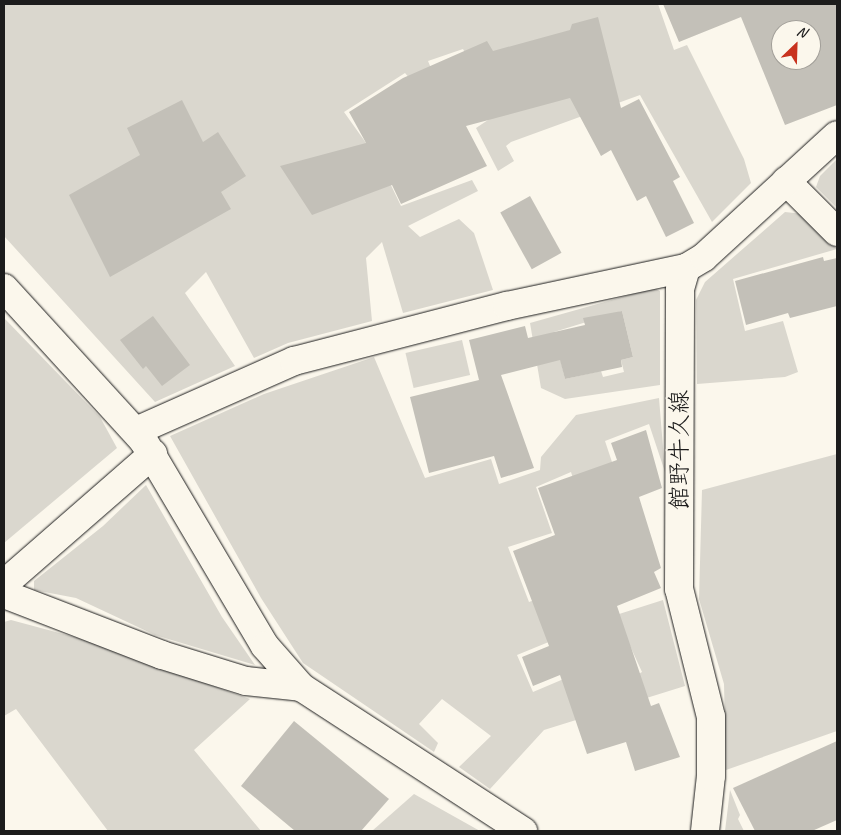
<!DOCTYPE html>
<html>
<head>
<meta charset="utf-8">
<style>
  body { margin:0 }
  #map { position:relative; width:841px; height:835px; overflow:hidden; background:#fbf7ec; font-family:Caveat,"Klee One",sans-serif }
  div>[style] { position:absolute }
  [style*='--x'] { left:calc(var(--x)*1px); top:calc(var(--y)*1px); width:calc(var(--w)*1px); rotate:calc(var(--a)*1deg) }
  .green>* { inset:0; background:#dad7ce; transform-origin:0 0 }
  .building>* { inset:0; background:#c3c0b8; transform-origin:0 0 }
  .roads { filter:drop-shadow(0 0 1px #1c1c1c) drop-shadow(0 0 1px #1c1c1c) }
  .minor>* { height:28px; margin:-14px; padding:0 14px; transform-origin:14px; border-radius:14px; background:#fbf7ec }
  .major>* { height:28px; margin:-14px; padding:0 14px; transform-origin:14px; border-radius:14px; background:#fbf7ec }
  span { translate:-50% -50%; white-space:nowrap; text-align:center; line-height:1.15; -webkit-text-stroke:4px #fbf7ec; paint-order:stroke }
  .street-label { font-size:24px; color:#1c1c1c }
  .frame { position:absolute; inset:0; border:5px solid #1c1c1c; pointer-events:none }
  .north { position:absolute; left:771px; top:20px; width:50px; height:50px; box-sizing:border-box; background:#fbf7ec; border:1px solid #a29f99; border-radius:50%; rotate:24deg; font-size:14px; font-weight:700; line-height:20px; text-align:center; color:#1c1c1c }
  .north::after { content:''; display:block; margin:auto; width:18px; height:22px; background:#c8321e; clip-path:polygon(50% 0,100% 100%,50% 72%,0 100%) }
</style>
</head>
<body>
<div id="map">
  <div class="green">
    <div style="clip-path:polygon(evenodd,4px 4px,658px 4px,674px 50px,687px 45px,744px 159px,751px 183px,712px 222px,640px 95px,511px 142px,506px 146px,514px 161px,498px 171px,476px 128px,497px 114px,463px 49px,428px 61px,449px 112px,375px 152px,401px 206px,472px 180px,478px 191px,408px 226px,420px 237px,459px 219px,474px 233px,493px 290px,403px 313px,382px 242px,366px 258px,372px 321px,288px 343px,254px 358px,206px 272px,185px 293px,235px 366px,155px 402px,4px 236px,4px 4px,405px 73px,427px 99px,371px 150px,344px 112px,405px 73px)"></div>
    <div style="clip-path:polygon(837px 159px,837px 208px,816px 187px,820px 176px)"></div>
    <div style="clip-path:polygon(785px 212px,803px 214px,837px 249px,733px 279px,745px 331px,783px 321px,798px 372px,785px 377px,697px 384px,696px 300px,705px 282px)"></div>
    <div style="clip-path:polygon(evenodd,654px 288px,660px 291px,660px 385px,565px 399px,541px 388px,530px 323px,654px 288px,622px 311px,633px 357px,621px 360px,624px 372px,603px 377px,601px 371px,565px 379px,554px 332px,622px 311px)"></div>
    <div style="clip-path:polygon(4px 318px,100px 417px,117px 448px,4px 543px)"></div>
    <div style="left:462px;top:340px;width:36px;height:58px;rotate:77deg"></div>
    <div style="clip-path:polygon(374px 357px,425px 478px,491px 459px,499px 484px,540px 470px,541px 457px,576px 415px,659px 398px,665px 472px,649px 424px,605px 441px,616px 474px,576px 488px,571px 472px,536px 487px,552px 533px,508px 547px,529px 602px,577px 584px,595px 623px,517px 655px,533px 692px,566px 678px,622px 683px,642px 672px,616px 615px,663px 600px,685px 686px,544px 730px,490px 789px,459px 767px,491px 736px,442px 699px,419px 724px,438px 743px,434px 752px,303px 663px,261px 598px,170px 436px,264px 394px)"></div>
    <div style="clip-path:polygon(837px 454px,837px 731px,726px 770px,724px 684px,699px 599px,702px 490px)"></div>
    <div style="clip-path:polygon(146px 485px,222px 617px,255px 665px,155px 635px,76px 598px,34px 590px,34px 581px,103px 526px)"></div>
    <div style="clip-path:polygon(11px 620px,78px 638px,250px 699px,194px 750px,261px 831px,108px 831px,16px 709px,4px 716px,4px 622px)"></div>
    <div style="clip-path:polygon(730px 790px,740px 815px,738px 819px,744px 831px,725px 831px)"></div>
    <div style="clip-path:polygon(414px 794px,480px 831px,372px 831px)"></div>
  </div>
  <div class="building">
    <div style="clip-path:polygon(evenodd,663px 4px,837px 4px,837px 105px,785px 125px,741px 17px,679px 42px,663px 4px,781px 30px,811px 30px,811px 60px,781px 60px,781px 30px)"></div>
    <div style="clip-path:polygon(598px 17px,621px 108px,639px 99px,680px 177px,673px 181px,694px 223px,666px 237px,646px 196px,637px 201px,611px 150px,601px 156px,570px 98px,466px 126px,487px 166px,401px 204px,392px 185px,312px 215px,280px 166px,366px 143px,349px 112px,403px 78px,487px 41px,493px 51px,570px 30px,572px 24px)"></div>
    <div style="clip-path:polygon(182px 100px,203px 142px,218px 132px,246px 176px,221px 192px,231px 209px,110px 277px,69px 195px,140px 155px,127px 128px)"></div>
    <div style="left:530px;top:196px;width:65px;height:34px;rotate:61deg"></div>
    <div style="clip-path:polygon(823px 257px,824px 261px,837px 258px,837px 306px,790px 318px,788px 313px,746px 325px,735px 281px)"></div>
    <div style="clip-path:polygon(622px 311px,633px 357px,621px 360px,622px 367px,565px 379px,560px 360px,501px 375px,534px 468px,501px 478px,494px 456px,429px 473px,410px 397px,479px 380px,469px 340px,525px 326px,528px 338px,585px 325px,583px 318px)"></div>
    <div style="clip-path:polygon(153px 316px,190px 365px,162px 386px,146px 366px,143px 369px,120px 340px)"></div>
    <div style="clip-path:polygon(646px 430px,662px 488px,639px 497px,661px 568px,654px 572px,661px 588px,617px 606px,651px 706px,659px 703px,680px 757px,635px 771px,626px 742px,587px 754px,560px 675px,533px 686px,522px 657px,549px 646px,513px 551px,555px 535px,538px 488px,617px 460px,611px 443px)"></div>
    <div style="clip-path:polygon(294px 721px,389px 799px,361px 831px,295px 831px,241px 786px)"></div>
    <div style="clip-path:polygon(837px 741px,837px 820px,812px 831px,755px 831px,733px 788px)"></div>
  </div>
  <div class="roads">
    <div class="minor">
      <div style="--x:786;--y:181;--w:72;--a:45"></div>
      <div style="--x:4;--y:288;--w:206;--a:47.6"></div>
      <div style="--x:143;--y:440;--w:239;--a:59.4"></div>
      <div style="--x:265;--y:646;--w:55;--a:48.7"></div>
      <div style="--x:301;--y:687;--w:265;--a:33"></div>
      <div style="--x:136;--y:431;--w:173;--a:-23.9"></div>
      <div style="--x:294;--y:361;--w:220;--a:-14.5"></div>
      <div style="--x:507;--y:306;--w:183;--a:-12"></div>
      <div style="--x:4;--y:584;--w:198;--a:-41.1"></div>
      <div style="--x:4;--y:594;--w:169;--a:21.1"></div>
      <div style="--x:162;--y:655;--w:88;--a:17.2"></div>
      <div style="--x:246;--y:681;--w:55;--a:6.2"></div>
    </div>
    <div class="major">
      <div style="--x:705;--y:831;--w:55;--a:-83.8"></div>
      <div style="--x:711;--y:776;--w:59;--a:-90"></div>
      <div style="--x:711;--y:717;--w:132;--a:-104"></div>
      <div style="--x:679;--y:589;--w:300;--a:-89.8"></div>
      <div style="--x:680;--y:289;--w:22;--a:-74"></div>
      <div style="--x:686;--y:268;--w:21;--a:-31"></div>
      <div style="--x:704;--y:257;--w:180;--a:-42.5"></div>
    </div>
  </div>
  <div class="street-label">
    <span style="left:680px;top:450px;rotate:-90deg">館野牛久線</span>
  </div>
  <div class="frame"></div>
  <div class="north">N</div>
</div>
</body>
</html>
